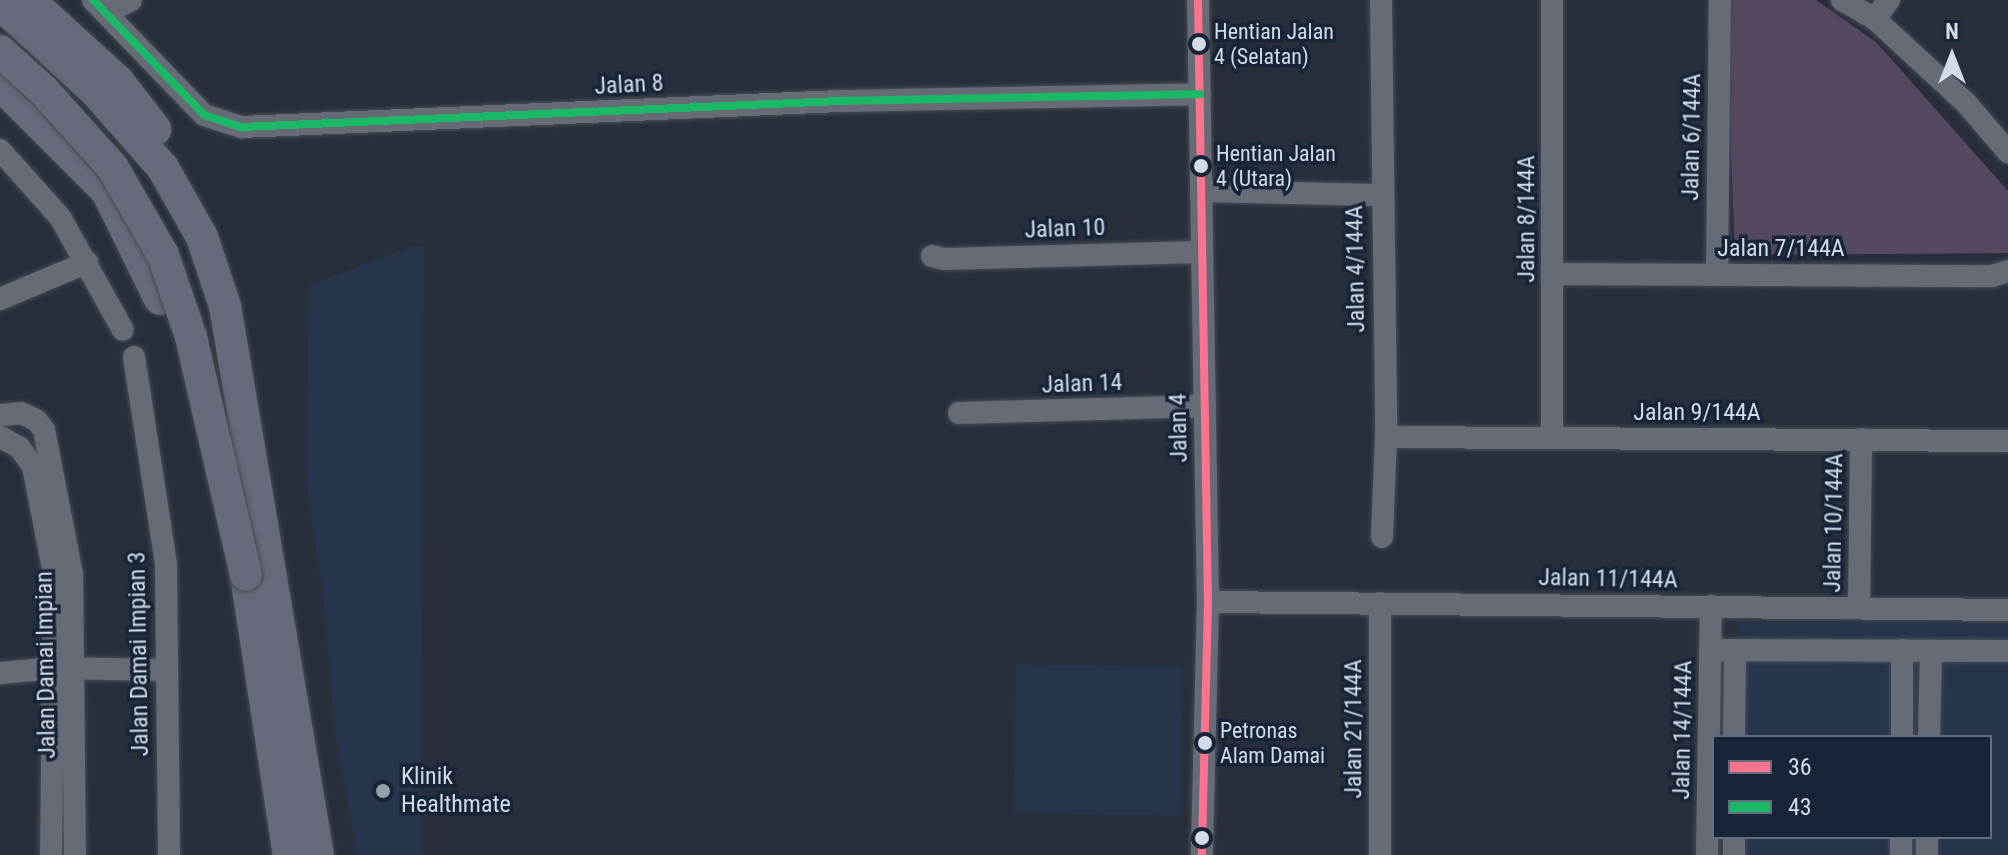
<!DOCTYPE html>
<html>
<head>
<meta charset="utf-8">
<style>
  body { margin:0 }
  #map { position:relative; width:2008px; height:855px; overflow:hidden; background:#292f3a; font-family:"Roboto Condensed",sans-serif }
  div>[style] { position:absolute }
  [style*='--x'] { left:calc(var(--x)*1px); top:calc(var(--y)*1px); width:calc(var(--w)*1px); rotate:calc(var(--a)*1deg) }
  .built>* { inset:0; background:#26344c; transform-origin:0 0 }
  .green>* { inset:0; background:#554961 }
  .roads { filter:drop-shadow(0 0 2px #454b54) drop-shadow(0 0 2px #454b54) }
  .minor>* { height:22px; margin:-11px; padding:0 11px; transform-origin:11px; border-radius:11px; background:#666b76 }
  .highway>* { height:32px; margin:-16px; padding:0 16px; transform-origin:16px; border-radius:16px; background:#666a7b }
  .bridges { filter:drop-shadow(0 0 2px #454b54) drop-shadow(0 0 2px #454b54) }
  .highway-bridge>* { height:32px; margin:-16px; padding:0 16px; transform-origin:16px; border-radius:16px; background:#666a7b }
  .bus-1>* { height:8px; margin:-4px; padding:0 4px; transform-origin:4px; border-radius:4px; background:#fc738d }
  .bus-2>* { height:8px; margin:-4px; padding:0 4px; transform-origin:4px; border-radius:4px; background:#1ab867 }
  .dots>* { width:22px; height:22px; translate:-50% -50%; box-sizing:border-box; border:4px solid #182437; border-radius:50% }
  span { translate:-50% -50%; white-space:nowrap; text-align:center; line-height:1.15; -webkit-text-stroke:7px #182437; paint-order:stroke }
  .bus-label { font-size:22px; color:#d2dbe7 }
  .left { translate:0 -50%; text-align:left }
  .street-label { font-size:24px; color:#d2dbe7 }
  .poi-label { font-size:24px; color:#d2dbe7 }
  .legend { position:absolute; left:1712px; top:735px; width:280px; height:104px; box-sizing:border-box; background:#182437; border:2px solid #626d7d; margin:0; padding:10px 14px; list-style:none; font-size:24px; color:#d2dbe7 }
  .legend li { display:flex; align-items:center; gap:16px; height:40px }
  .legend b { width:40px; border:2px solid #626d7d }
  .north { position:absolute; left:1912px; top:16px; width:80px; height:80px; -webkit-text-stroke:6px #182437; paint-order:stroke; rotate:0deg; font-size:22px; font-weight:700; line-height:32px; text-align:center; color:#d2dbe7 }
  .north::after { content:''; display:block; margin:auto; width:28px; height:36px; background:#d2dbe7; clip-path:polygon(50% 0,100% 100%,50% 72%,0 100%) }
</style>
</head>
<body>
<div id="map">
  <div class="built">
    <div style="clip-path:polygon(414px 246px,424px 247px,421px 855px,357px 855px,334px 729px,324px 604px,306px 481px,309px 285px)"></div>
    <div style="clip-path:polygon(1738px 622px,2008px 624px,2008px 855px,1739px 855px,1739px 837px,1990px 837px,1990px 737px,1739px 737px)"></div>
    <div style="left:1016px;top:664px;width:167px;height:149px;rotate:1deg"></div>
  </div>
  <div class="green">
    <div style="clip-path:polygon(1725px 0,1816px 0,1876px 42px,2008px 191px,2008px 253px,1735px 255px)"></div>
  </div>
  <div class="roads">
    <div class="minor">
      <div style="--x:93;--y:0;--w:160;--a:46"></div>
      <div style="--x:204;--y:115;--w:40;--a:18"></div>
      <div style="--x:242;--y:127;--w:599;--a:-2.49"></div>
      <div style="--x:840;--y:101;--w:360;--a:-1.1"></div>
      <div style="--x:1198;--y:0;--w:602;--a:89.05"></div>
      <div style="--x:1208;--y:602;--w:253;--a:91.4"></div>
      <div style="--x:1381;--y:0;--w:437;--a:89.3"></div>
      <div style="--x:1386;--y:437;--w:100;--a:92.3"></div>
      <div style="--x:1842;--y:0;--w:38;--a:30"></div>
      <div style="--x:1875;--y:19;--w:124;--a:42.7"></div>
      <div style="--x:1966;--y:103;--w:65;--a:49.4"></div>
      <div style="--x:106;--y:13;--w:28;--a:-27"></div>
      <div style="--x:1875;--y:19;--w:24;--a:-54"></div>
      <div style="--x:0;--y:150;--w:90;--a:48.2"></div>
      <div style="--x:60;--y:217;--w:129;--a:60.9"></div>
      <div style="--x:1201;--y:191;--w:180;--a:1.3"></div>
      <div style="--x:932;--y:256;--w:13;--a:13"></div>
      <div style="--x:945;--y:259;--w:255;--a:-1.6"></div>
      <div style="--x:1553;--y:274;--w:439;--a:0.3"></div>
      <div style="--x:1992;--y:276;--w:17;--a:-17"></div>
      <div style="--x:1717;--y:275;--w:275;--a:-89.4"></div>
      <div style="--x:0;--y:299;--w:95;--a:-22.8"></div>
      <div style="--x:134;--y:357;--w:209;--a:81.2"></div>
      <div style="--x:166;--y:564;--w:291;--a:89.4"></div>
      <div style="--x:959;--y:413;--w:246;--a:-1.6"></div>
      <div style="--x:0;--y:415;--w:21;--a:-5"></div>
      <div style="--x:21;--y:413;--w:17;--a:25"></div>
      <div style="--x:36;--y:420;--w:13;--a:51"></div>
      <div style="--x:44;--y:430;--w:147;--a:79"></div>
      <div style="--x:72;--y:574;--w:281;--a:89.4"></div>
      <div style="--x:0;--y:437;--w:21;--a:28"></div>
      <div style="--x:19;--y:447;--w:24;--a:54"></div>
      <div style="--x:33;--y:466;--w:110;--a:79"></div>
      <div style="--x:54;--y:574;--w:281;--a:90.6"></div>
      <div style="--x:1386;--y:437;--w:622;--a:0.37"></div>
      <div style="--x:1552;--y:438;--w:438;--a:-90"></div>
      <div style="--x:1208;--y:602;--w:800;--a:0.57"></div>
      <div style="--x:1859;--y:608;--w:169;--a:-89.3"></div>
      <div style="--x:1710;--y:650;--w:298;--a:0.2"></div>
      <div style="--x:1902;--y:650;--w:87;--a:90"></div>
      <div style="--x:0;--y:673;--w:55;--a:-5.2"></div>
      <div style="--x:55;--y:668;--w:112;--a:1"></div>
      <div style="--x:1734;--y:737;--w:87;--a:-89.3"></div>
      <div style="--x:1929;--y:737;--w:86;--a:-88.7"></div>
      <div style="--x:1380;--y:855;--w:252;--a:-90"></div>
      <div style="--x:1707;--y:855;--w:249;--a:-89.1"></div>
      <div style="--x:1734;--y:855;--w:18;--a:-90"></div>
      <div style="--x:1901;--y:855;--w:18;--a:-90"></div>
      <div style="--x:1927;--y:855;--w:18;--a:-90"></div>
    </div>
    <div class="highway">
      <div style="--x:29;--y:0;--w:120;--a:42.3"></div>
      <div style="--x:118;--y:81;--w:61;--a:52.4"></div>
      <div style="--x:0;--y:4;--w:127;--a:42.5"></div>
      <div style="--x:94;--y:90;--w:104;--a:48.5"></div>
      <div style="--x:163;--y:168;--w:79;--a:60.5"></div>
      <div style="--x:202;--y:237;--w:73;--a:71.6"></div>
      <div style="--x:225;--y:306;--w:557;--a:80.39"></div>
      <div style="--x:0;--y:84;--w:151;--a:45"></div>
      <div style="--x:107;--y:191;--w:120;--a:63.9"></div>
      <div style="--x:246;--y:575;--w:283;--a:81.3"></div>
    </div>
  </div>
  <div class="bridges">
    <div class="highway-bridge">
      <div style="--x:0;--y:51;--w:59;--a:42.3"></div>
      <div style="--x:44;--y:91;--w:103;--a:48.1"></div>
      <div style="--x:113;--y:168;--w:100;--a:60.1"></div>
      <div style="--x:163;--y:255;--w:87;--a:71.1"></div>
      <div style="--x:191;--y:337;--w:244;--a:77"></div>
    </div>
  </div>
  <div class="bus-1">
    <div style="--x:1198;--y:0;--w:602;--a:89.05"></div>
    <div style="--x:1208;--y:602;--w:253;--a:91.4"></div>
  </div>
  <div class="bus-2">
    <div style="--x:93;--y:0;--w:160;--a:46"></div>
    <div style="--x:204;--y:115;--w:40;--a:18"></div>
    <div style="--x:242;--y:127;--w:599;--a:-2.49"></div>
    <div style="--x:840;--y:101;--w:360;--a:-1.1"></div>
  </div>
  <div class="dots">
    <div style="left:1199px;top:44px;background:#d2dbe7"></div>
    <div style="left:1201px;top:166px;background:#d2dbe7"></div>
    <div style="left:1205px;top:743px;background:#d2dbe7"></div>
    <div style="left:383px;top:791px;background:#979faa"></div>
    <div style="left:1202px;top:838px;background:#d2dbe7"></div>
  </div>
  <div class="bus-label">
    <span class="left" style="left:1214px;top:44px">Hentian Jalan<br>4 (Selatan)</span>
    <span class="left" style="left:1216px;top:166px">Hentian Jalan<br>4 (Utara)</span>
    <span class="left" style="left:1220px;top:743px">Petronas<br>Alam Damai</span>
  </div>
  <div class="street-label">
    <span style="left:629px;top:85px;rotate:-3deg">Jalan 8</span>
    <span style="left:1692px;top:137px;rotate:-89deg">Jalan 6/144A</span>
    <span style="left:1527px;top:219px;rotate:-90deg">Jalan 8/144A</span>
    <span style="left:1065px;top:229px;rotate:-2deg">Jalan 10</span>
    <span style="left:1781px;top:249px">Jalan 7/144A</span>
    <span style="left:1356px;top:269px;rotate:-91deg">Jalan 4/144A</span>
    <span style="left:1082px;top:384px;rotate:-2deg">Jalan 14</span>
    <span style="left:1697px;top:413px">Jalan 9/144A</span>
    <span style="left:1179px;top:428px;rotate:-91deg">Jalan 4</span>
    <span style="left:1834px;top:523px;rotate:-89deg">Jalan 10/144A</span>
    <span style="left:1608px;top:579px;rotate:1deg">Jalan 11/144A</span>
    <span style="left:139px;top:654px;rotate:-91deg">Jalan Damai Impian 3</span>
    <span style="left:46px;top:665px;rotate:-91deg">Jalan Damai Impian</span>
    <span style="left:1354px;top:729px;rotate:-90deg">Jalan 21/144A</span>
    <span style="left:1683px;top:730px;rotate:-89deg">Jalan 14/144A</span>
  </div>
  <div class="poi-label">
    <span class="left" style="left:401px;top:791px">Klinik<br>Healthmate</span>
  </div>
  <ul class="legend">
  <li><b style="height:10px;background:#fc738d"></b>36</li>
  <li><b style="height:10px;background:#1ab867"></b>43</li>
  </ul>
  <div class="north">N</div>
</div>
</body>
</html>
